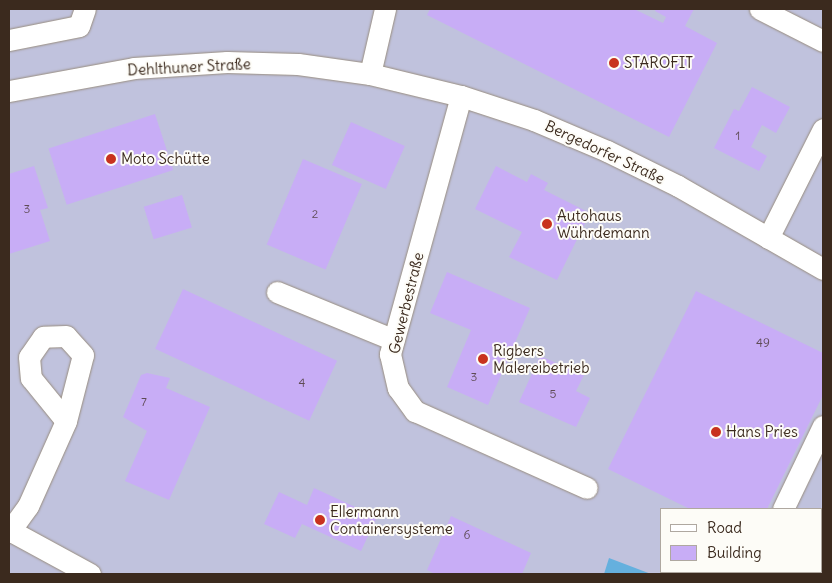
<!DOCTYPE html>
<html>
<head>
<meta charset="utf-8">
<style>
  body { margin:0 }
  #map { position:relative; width:832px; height:583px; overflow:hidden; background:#f5f0dd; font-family:Delius,sans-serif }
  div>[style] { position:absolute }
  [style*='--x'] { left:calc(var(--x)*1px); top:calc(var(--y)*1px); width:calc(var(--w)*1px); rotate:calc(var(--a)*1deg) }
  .industrial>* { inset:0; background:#c0c2dd }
  .water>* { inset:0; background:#65b0de }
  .building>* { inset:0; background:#c8adf6; transform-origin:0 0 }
  .roads { filter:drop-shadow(0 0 1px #988d7e) drop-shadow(0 0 1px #988d7e) }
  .minor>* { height:21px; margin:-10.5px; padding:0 10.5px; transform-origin:10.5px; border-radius:10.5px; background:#fff }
  .dots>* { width:14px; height:14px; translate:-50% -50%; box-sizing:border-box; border:2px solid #fdfcf7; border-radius:50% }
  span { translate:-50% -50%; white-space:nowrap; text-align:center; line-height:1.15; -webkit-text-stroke:4px #fdfcf7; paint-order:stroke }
  .number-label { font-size:12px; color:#5e4b54 }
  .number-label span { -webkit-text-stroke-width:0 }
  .poi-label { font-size:15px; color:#3b2a1e }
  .left { translate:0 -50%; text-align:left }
  .street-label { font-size:15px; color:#3b2a1e }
  .frame { position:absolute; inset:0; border:10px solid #3b2a1e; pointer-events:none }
  .legend { position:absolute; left:660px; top:508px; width:162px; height:65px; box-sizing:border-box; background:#fdfcf7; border:1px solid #afa8a0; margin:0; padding:6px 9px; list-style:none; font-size:15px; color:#3b2a1e }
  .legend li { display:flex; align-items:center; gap:10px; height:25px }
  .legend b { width:25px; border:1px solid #afa8a0 }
</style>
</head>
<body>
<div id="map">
  <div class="industrial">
    <div style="clip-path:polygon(evenodd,9px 9px,823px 9px,823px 574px,9px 574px,9px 9px,661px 509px,821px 509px,821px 572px,661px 572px,661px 509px)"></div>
  </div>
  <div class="water">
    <div style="clip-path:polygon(609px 558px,651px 574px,604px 574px)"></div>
  </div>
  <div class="building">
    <div style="clip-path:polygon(430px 9px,634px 9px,663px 23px,666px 17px,655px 11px,656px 9px,694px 9px,685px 26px,717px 43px,669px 137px,427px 15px)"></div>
    <div style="clip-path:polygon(752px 87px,790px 107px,776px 133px,762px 125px,751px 147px,767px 156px,759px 171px,714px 148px,734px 109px,739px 111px)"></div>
    <div style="left:155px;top:114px;width:59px;height:112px;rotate:72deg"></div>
    <div style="left:351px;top:122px;width:59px;height:47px;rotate:24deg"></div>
    <div style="left:303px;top:159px;width:64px;height:93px;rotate:23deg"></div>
    <div style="clip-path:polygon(34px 166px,48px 208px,40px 210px,50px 241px,9px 254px,9px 174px)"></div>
    <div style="clip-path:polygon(496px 166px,527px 182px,531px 174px,548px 183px,544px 190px,590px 213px,557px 280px,509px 257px,522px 232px,475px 209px)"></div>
    <div style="left:182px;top:195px;width:34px;height:40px;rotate:73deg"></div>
    <div style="clip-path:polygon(447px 272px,530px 308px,488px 405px,447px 387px,471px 330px,430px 313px)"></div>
    <div style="left:183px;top:289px;width:170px;height:66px;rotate:25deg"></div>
    <div style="clip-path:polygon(696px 291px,823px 353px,823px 395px,767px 509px,690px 509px,608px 469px)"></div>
    <div style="clip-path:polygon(540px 356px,584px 375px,576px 391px,590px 398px,576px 427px,519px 402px)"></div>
    <div style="clip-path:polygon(147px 373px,170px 378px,166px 388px,210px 407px,169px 500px,125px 481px,147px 431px,123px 417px,141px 375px)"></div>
    <div style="clip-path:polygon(314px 488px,377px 517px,361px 551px,302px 524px,295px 538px,264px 524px,279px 492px,307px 505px)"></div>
    <div style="clip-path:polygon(451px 516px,531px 553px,522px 574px,435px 574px,427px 570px)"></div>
    <div style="clip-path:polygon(823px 550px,823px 571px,821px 570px)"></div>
  </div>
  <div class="roads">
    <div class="minor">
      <div style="--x:760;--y:9;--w:71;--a:26.9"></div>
      <div style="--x:9;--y:40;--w:71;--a:-11.3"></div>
      <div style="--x:79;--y:26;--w:18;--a:-71"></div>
      <div style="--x:370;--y:74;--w:67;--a:-77"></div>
      <div style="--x:9;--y:91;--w:127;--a:-10.4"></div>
      <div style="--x:134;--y:68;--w:93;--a:-3.7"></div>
      <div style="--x:227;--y:62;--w:71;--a:1.6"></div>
      <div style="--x:298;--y:64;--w:73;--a:7.9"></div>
      <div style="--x:370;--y:74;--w:94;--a:13.6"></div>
      <div style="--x:461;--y:96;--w:77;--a:18.2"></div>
      <div style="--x:534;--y:120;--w:79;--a:23"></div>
      <div style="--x:607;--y:151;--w:79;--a:26.2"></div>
      <div style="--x:678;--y:186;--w:167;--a:29.8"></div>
      <div style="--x:461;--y:96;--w:268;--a:105.4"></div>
      <div style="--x:390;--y:354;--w:35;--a:77"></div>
      <div style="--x:398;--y:388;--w:29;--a:54"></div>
      <div style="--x:415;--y:411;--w:188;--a:24.1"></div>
      <div style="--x:768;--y:238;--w:122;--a:-63.2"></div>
      <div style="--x:277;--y:292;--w:126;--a:22.3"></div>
      <div style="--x:783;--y:509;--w:92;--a:-64.3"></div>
      <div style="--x:11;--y:531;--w:90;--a:28.6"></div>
      <div style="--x:9;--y:532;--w:32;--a:-54"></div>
      <div style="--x:28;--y:506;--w:93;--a:-65.9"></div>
      <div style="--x:66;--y:421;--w:68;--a:-75.6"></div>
      <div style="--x:83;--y:355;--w:25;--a:-132"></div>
      <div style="--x:66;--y:336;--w:23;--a:178"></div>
      <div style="--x:43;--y:337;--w:24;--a:125"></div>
      <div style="--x:29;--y:357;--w:21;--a:85"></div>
      <div style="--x:31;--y:378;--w:55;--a:50.9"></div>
    </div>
  </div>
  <div class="dots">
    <div style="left:614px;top:63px;background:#c8321e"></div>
    <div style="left:111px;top:159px;background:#c8321e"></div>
    <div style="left:547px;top:224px;background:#c8321e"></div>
    <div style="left:483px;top:359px;background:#c8321e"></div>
    <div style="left:716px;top:432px;background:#c8321e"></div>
    <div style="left:320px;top:520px;background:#c8321e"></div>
  </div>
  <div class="number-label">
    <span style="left:738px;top:136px">1</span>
    <span style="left:27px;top:209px">3</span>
    <span style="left:315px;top:214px">2</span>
    <span style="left:763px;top:343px">49</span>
    <span style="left:474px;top:377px">3</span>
    <span style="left:302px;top:383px">4</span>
    <span style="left:553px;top:394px">5</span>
    <span style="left:144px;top:402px">7</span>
    <span style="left:467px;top:535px">6</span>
  </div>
  <div class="poi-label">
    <span class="left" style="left:624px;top:63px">STAROFIT</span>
    <span class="left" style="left:121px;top:159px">Moto Schütte</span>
    <span class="left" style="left:557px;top:224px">Autohaus<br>Wührdemann</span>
    <span class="left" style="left:493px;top:359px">Rigbers<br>Malereibetrieb</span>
    <span class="left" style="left:726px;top:432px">Hans Pries</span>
    <span class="left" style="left:330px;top:520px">Ellermann<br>Containersysteme</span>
  </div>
  <div class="street-label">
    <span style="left:189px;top:67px;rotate:-3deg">Dehlthuner Straße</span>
    <span style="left:605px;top:152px;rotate:25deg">Bergedorfer Straße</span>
    <span style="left:406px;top:303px;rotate:-76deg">Gewerbestraße</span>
  </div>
  <div class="frame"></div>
  <ul class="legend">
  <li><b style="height:6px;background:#fff"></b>Road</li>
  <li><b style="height:14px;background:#c8adf6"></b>Building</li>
  </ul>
</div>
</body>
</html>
